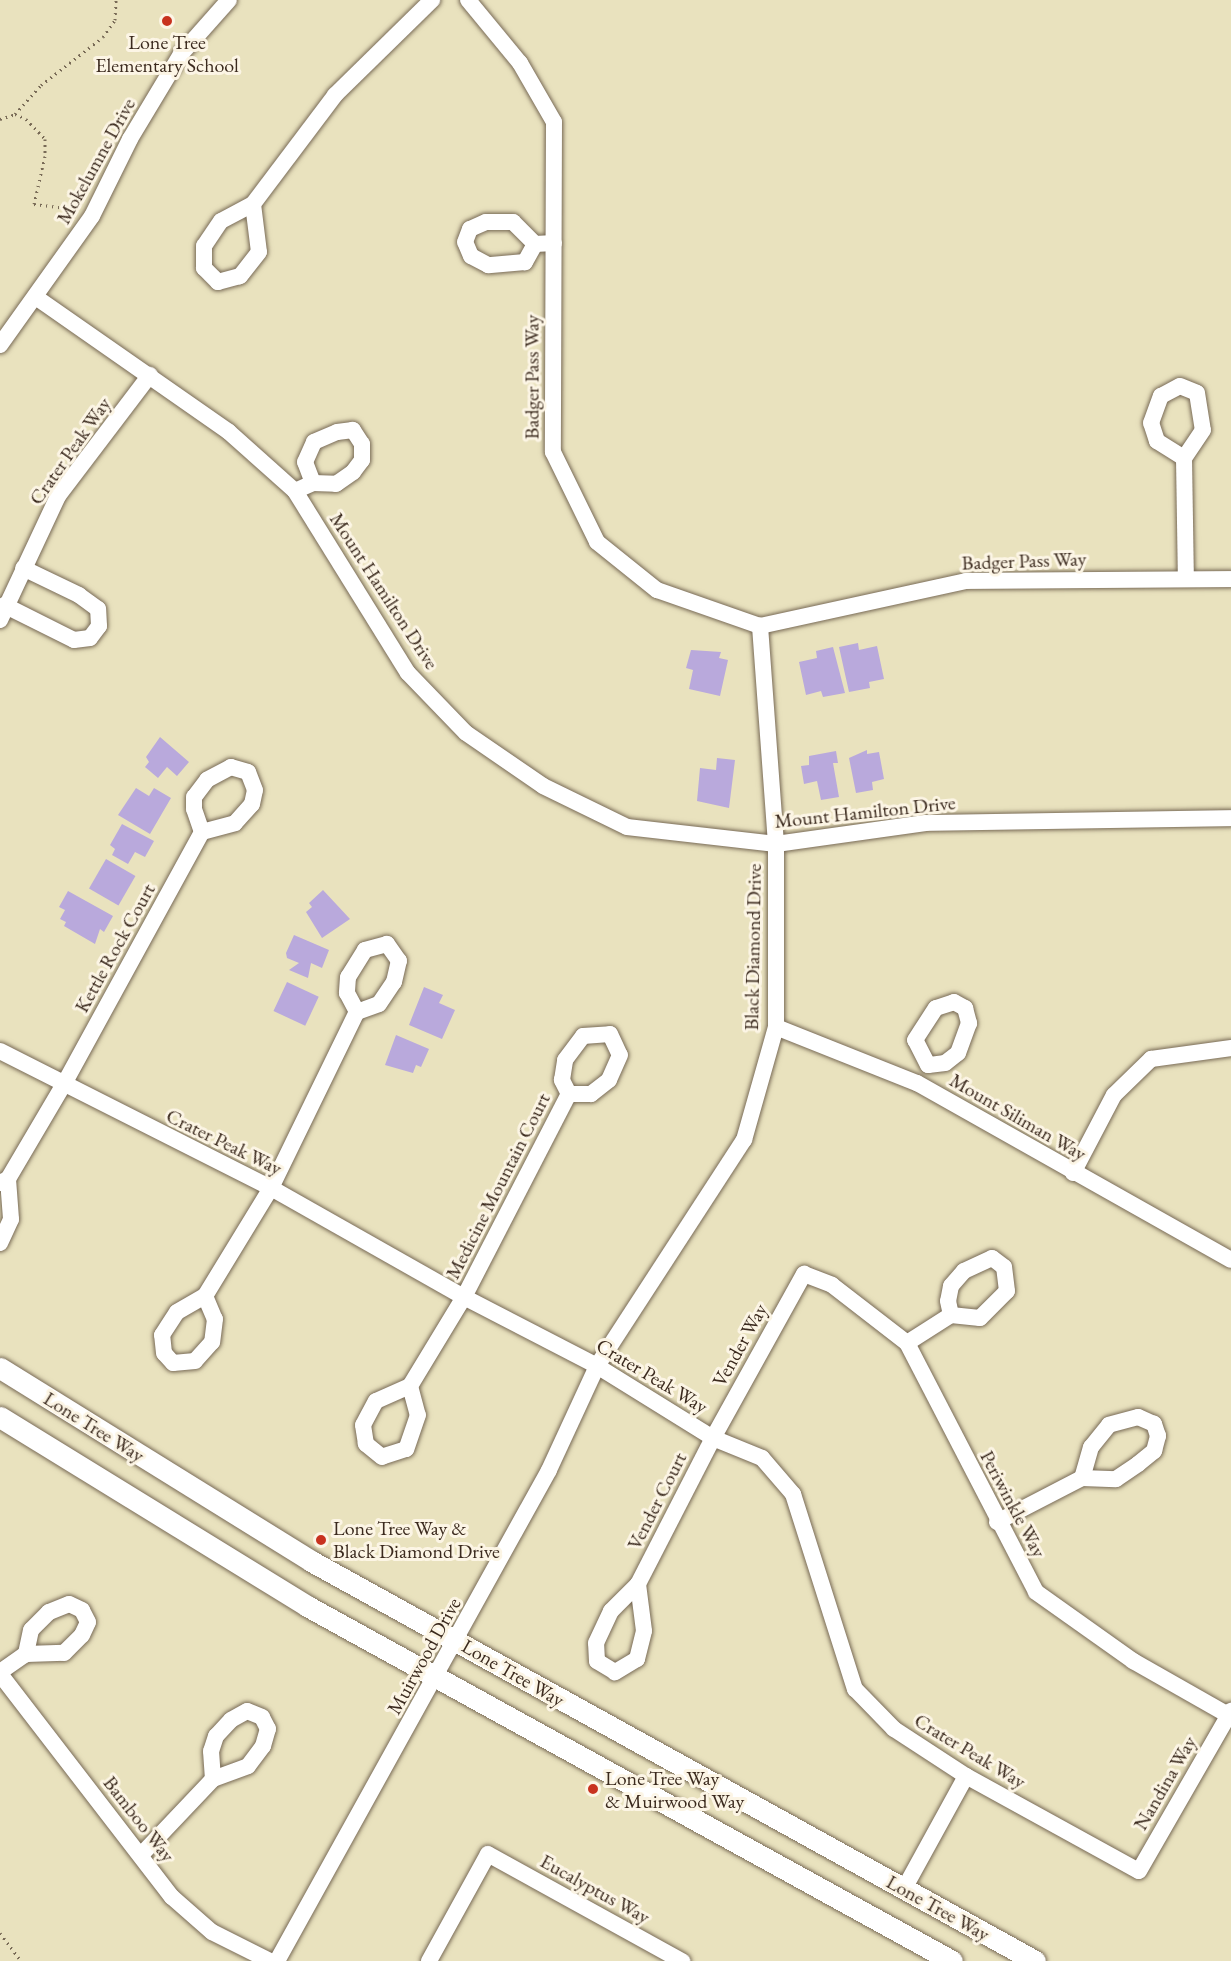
<!DOCTYPE html>
<html>
<head>
<meta charset="utf-8">
<style>
  body { margin:0 }
  #map { position:relative; width:1231px; height:1961px; overflow:hidden; background:#e9e2be; font-family:"EB Garamond",serif }
  div>[style] { position:absolute }
  [style*='--x'] { left:calc(var(--x)*1px); top:calc(var(--y)*1px); width:calc(var(--w)*1px); rotate:calc(var(--a)*1deg) }
  .building>* { inset:0; background:#b9a9dc; transform-origin:0 0 }
  .path>* { height:3px; margin-top:-1.5px; transform-origin:0; background:repeating-linear-gradient(90deg,#786a56 0 1.5px,transparent 0 6px) }
  .roads { filter:drop-shadow(0 0 2px #786a56) drop-shadow(0 0 2px #786a56) }
  .minor>* { height:16px; margin:-8px; padding:0 8px; transform-origin:8px; border-radius:8px; background:#fff }
  .major>* { height:21px; margin:-10.5px; padding:0 10.5px; transform-origin:10.5px; border-radius:10.5px; background:#fff }
  .dots>* { width:16px; height:16px; translate:-50% -50%; box-sizing:border-box; border:3px solid #fcf5e5; border-radius:50% }
  span { translate:-50% -50%; white-space:nowrap; text-align:center; line-height:1.15; -webkit-text-stroke:6px #fcf5e5; paint-order:stroke }
  .poi-label { font-size:20px; color:#3b2a1e }
  .left { translate:0 -50%; text-align:left }
  .street-label { font-size:20px; color:#3b2a1e }
</style>
</head>
<body>
<div id="map">
  <div class="building">
    <div style="clip-path:polygon(858px 643px,859px 650px,877px 646px,884px 679px,869px 682px,870px 688px,849px 692px,839px 647px)"></div>
    <div style="clip-path:polygon(833px 647px,845px 693px,823px 697px,821px 691px,806px 695px,799px 662px,817px 658px,816px 651px)"></div>
    <div style="clip-path:polygon(691px 650px,721px 652px,719px 658px,728px 660px,720px 696px,689px 689px,693px 670px,686px 668px)"></div>
    <div style="clip-path:polygon(160px 737px,189px 762px,177px 776px,167px 767px,158px 778px,145px 767px,149px 762px,146px 757px)"></div>
    <div style="clip-path:polygon(867px 750px,867px 754px,879px 752px,884px 779px,872px 782px,873px 790px,856px 793px,849px 758px)"></div>
    <div style="clip-path:polygon(836px 751px,838px 763px,833px 763px,839px 797px,821px 800px,817px 781px,804px 784px,801px 766px,809px 765px,809px 756px)"></div>
    <div style="clip-path:polygon(717px 758px,735px 760px,729px 808px,697px 801px,700px 768px,716px 770px)"></div>
    <div style="clip-path:polygon(136px 788px,149px 796px,154px 788px,171px 798px,150px 834px,118px 815px)"></div>
    <div style="clip-path:polygon(122px 824px,154px 841px,145px 857px,135px 852px,128px 864px,112px 855px,115px 849px,110px 845px)"></div>
    <div style="left:106px;top:859px;width:34px;height:34px;rotate:30deg"></div>
    <div style="clip-path:polygon(323px 890px,350px 919px,322px 938px,306px 912px,312px 907px,309px 903px)"></div>
    <div style="clip-path:polygon(68px 891px,113px 916px,104px 932px,100px 929px,95px 944px,64px 926px,66px 922px,60px 919px,65px 910px,59px 907px)"></div>
    <div style="clip-path:polygon(294px 935px,329px 950px,322px 968px,311px 963px,308px 978px,289px 970px,299px 963px,287px 958px,286px 953px)"></div>
    <div style="left:287px;top:982px;width:35px;height:32px;rotate:25deg"></div>
    <div style="clip-path:polygon(424px 987px,443px 995px,439px 1003px,455px 1010px,442px 1039px,409px 1025px)"></div>
    <div style="clip-path:polygon(396px 1035px,429px 1049px,421px 1067px,416px 1065px,413px 1073px,385px 1065px)"></div>
  </div>
  <div class="path">
    <div style="--x:15;--y:114;--w:39;--a:-48"></div>
    <div style="--x:41;--y:85;--w:78;--a:-37.7"></div>
    <div style="--x:103;--y:37;--w:21;--a:-55"></div>
    <div style="--x:115;--y:20;--w:20;--a:-87"></div>
    <div style="--x:0;--y:119;--w:16;--a:-18"></div>
    <div style="--x:15;--y:114;--w:12;--a:24"></div>
    <div style="--x:26;--y:119;--w:28;--a:46"></div>
    <div style="--x:45;--y:139;--w:17;--a:90"></div>
    <div style="--x:45;--y:156;--w:49;--a:102.9"></div>
    <div style="--x:34;--y:204;--w:34;--a:7"></div>
    <div style="--x:68;--y:208;--w:8;--a:45"></div>
    <div style="--x:0;--y:1933;--w:35;--a:53"></div>
  </div>
  <div class="roads">
    <div class="minor">
      <div style="--x:468;--y:0;--w:82;--a:50.5"></div>
      <div style="--x:520;--y:63;--w:68;--a:60"></div>
      <div style="--x:554;--y:122;--w:330;--a:90.2"></div>
      <div style="--x:553;--y:452;--w:100;--a:63.9"></div>
      <div style="--x:597;--y:542;--w:77;--a:38.7"></div>
      <div style="--x:657;--y:590;--w:109;--a:19.3"></div>
      <div style="--x:760;--y:626;--w:211;--a:-12.3"></div>
      <div style="--x:966;--y:581;--w:265;--a:-0.4"></div>
      <div style="--x:253;--y:204;--w:48;--a:82.9"></div>
      <div style="--x:259;--y:252;--w:31;--a:128"></div>
      <div style="--x:240;--y:276;--w:23;--a:165"></div>
      <div style="--x:218;--y:282;--w:20;--a:-135"></div>
      <div style="--x:204;--y:268;--w:22;--a:-90"></div>
      <div style="--x:204;--y:246;--w:30;--a:-56"></div>
      <div style="--x:221;--y:221;--w:36;--a:-28"></div>
      <div style="--x:253;--y:204;--w:136;--a:-53"></div>
      <div style="--x:335;--y:95;--w:136;--a:-44.4"></div>
      <div style="--x:535;--y:244;--w:21;--a:119"></div>
      <div style="--x:525;--y:262;--w:37;--a:175"></div>
      <div style="--x:488;--y:265;--w:19;--a:-152"></div>
      <div style="--x:471;--y:256;--w:15;--a:-113"></div>
      <div style="--x:465;--y:242;--w:14;--a:-69"></div>
      <div style="--x:470;--y:229;--w:17;--a:-24"></div>
      <div style="--x:486;--y:222;--w:27;--a:0"></div>
      <div style="--x:513;--y:222;--w:31;--a:45"></div>
      <div style="--x:535;--y:244;--w:19;--a:-3"></div>
      <div style="--x:37;--y:298;--w:234;--a:34.9"></div>
      <div style="--x:229;--y:432;--w:89;--a:41.8"></div>
      <div style="--x:295;--y:491;--w:214;--a:58.2"></div>
      <div style="--x:408;--y:673;--w:83;--a:46"></div>
      <div style="--x:466;--y:733;--w:93;--a:34.5"></div>
      <div style="--x:543;--y:786;--w:93;--a:26"></div>
      <div style="--x:627;--y:827;--w:150;--a:6.5"></div>
      <div style="--x:776;--y:844;--w:151;--a:-8"></div>
      <div style="--x:926;--y:823;--w:305;--a:-0.9"></div>
      <div style="--x:0;--y:345;--w:158;--a:-54.5"></div>
      <div style="--x:92;--y:216;--w:86;--a:-63.7"></div>
      <div style="--x:130;--y:139;--w:99;--a:-59"></div>
      <div style="--x:181;--y:54;--w:72;--a:-48.4"></div>
      <div style="--x:1184;--y:458;--w:32;--a:-148"></div>
      <div style="--x:1157;--y:441;--w:19;--a:-108"></div>
      <div style="--x:1151;--y:423;--w:29;--a:-70"></div>
      <div style="--x:1161;--y:396;--w:21;--a:-28"></div>
      <div style="--x:1180;--y:386;--w:18;--a:22"></div>
      <div style="--x:1197;--y:393;--w:37;--a:81"></div>
      <div style="--x:1203;--y:430;--w:34;--a:124"></div>
      <div style="--x:1184;--y:458;--w:121;--a:89.1"></div>
      <div style="--x:295;--y:491;--w:20;--a:-24"></div>
      <div style="--x:313;--y:483;--w:23;--a:2"></div>
      <div style="--x:336;--y:484;--w:21;--a:-35"></div>
      <div style="--x:353;--y:472;--w:15;--a:-53"></div>
      <div style="--x:362;--y:460;--w:16;--a:-90"></div>
      <div style="--x:362;--y:444;--w:17;--a:-123"></div>
      <div style="--x:353;--y:430;--w:16;--a:173"></div>
      <div style="--x:337;--y:432;--w:25;--a:157"></div>
      <div style="--x:314;--y:442;--w:22;--a:114"></div>
      <div style="--x:305;--y:462;--w:22;--a:69"></div>
      <div style="--x:4;--y:605;--w:78;--a:26.6"></div>
      <div style="--x:74;--y:640;--w:16;--a:-7"></div>
      <div style="--x:90;--y:638;--w:15;--a:-53"></div>
      <div style="--x:99;--y:626;--w:17;--a:-93"></div>
      <div style="--x:98;--y:609;--w:24;--a:-144"></div>
      <div style="--x:79;--y:595;--w:62;--a:-154.3"></div>
      <div style="--x:0;--y:620;--w:137;--a:-64.9"></div>
      <div style="--x:58;--y:496;--w:152;--a:-52.8"></div>
      <div style="--x:954;--y:1002;--w:13;--a:29"></div>
      <div style="--x:965;--y:1008;--w:16;--a:75"></div>
      <div style="--x:969;--y:1023;--w:32;--a:110"></div>
      <div style="--x:958;--y:1053;--w:16;--a:142"></div>
      <div style="--x:945;--y:1063;--w:17;--a:173"></div>
      <div style="--x:928;--y:1065;--w:28;--a:-117"></div>
      <div style="--x:915;--y:1040;--w:38;--a:-57"></div>
      <div style="--x:936;--y:1008;--w:19;--a:-18"></div>
      <div style="--x:776;--y:1027;--w:152;--a:21.7"></div>
      <div style="--x:917;--y:1083;--w:360;--a:29.4"></div>
      <div style="--x:610;--y:1034;--w:23;--a:65"></div>
      <div style="--x:620;--y:1055;--w:27;--a:114"></div>
      <div style="--x:609;--y:1080;--w:23;--a:142"></div>
      <div style="--x:591;--y:1094;--w:22;--a:180"></div>
      <div style="--x:569;--y:1094;--w:16;--a:-117"></div>
      <div style="--x:562;--y:1080;--w:20;--a:-81"></div>
      <div style="--x:565;--y:1060;--w:30;--a:-53"></div>
      <div style="--x:583;--y:1036;--w:27;--a:-4"></div>
      <div style="--x:0;--y:1051;--w:304;--a:26.8"></div>
      <div style="--x:271;--y:1188;--w:222;--a:29.5"></div>
      <div style="--x:464;--y:1297;--w:150;--a:27.4"></div>
      <div style="--x:597;--y:1366;--w:137;--a:31.8"></div>
      <div style="--x:713;--y:1438;--w:53;--a:22.2"></div>
      <div style="--x:762;--y:1458;--w:48;--a:49.3"></div>
      <div style="--x:793;--y:1494;--w:205;--a:72.4"></div>
      <div style="--x:855;--y:1689;--w:56;--a:45.7"></div>
      <div style="--x:894;--y:1729;--w:86;--a:33.1"></div>
      <div style="--x:966;--y:1776;--w:197;--a:28.8"></div>
      <div style="--x:1139;--y:1871;--w:185;--a:-60.1"></div>
      <div style="--x:1073;--y:1173;--w:88;--a:-62.3"></div>
      <div style="--x:1114;--y:1095;--w:52;--a:-44.2"></div>
      <div style="--x:1151;--y:1059;--w:81;--a:-7.8"></div>
      <div style="--x:0;--y:1183;--w:9;--a:-27"></div>
      <div style="--x:8;--y:1179;--w:110;--a:-59.5"></div>
      <div style="--x:64;--y:1084;--w:287;--a:-61.3"></div>
      <div style="--x:202;--y:832;--w:34;--a:-15"></div>
      <div style="--x:235;--y:823;--w:25;--a:-48"></div>
      <div style="--x:252;--y:804;--w:14;--a:-78"></div>
      <div style="--x:255;--y:790;--w:19;--a:-111"></div>
      <div style="--x:248;--y:772;--w:18;--a:-164"></div>
      <div style="--x:231;--y:767;--w:27;--a:152"></div>
      <div style="--x:207;--y:780;--w:21;--a:127"></div>
      <div style="--x:194;--y:797;--w:12;--a:90"></div>
      <div style="--x:194;--y:809;--w:24;--a:71"></div>
      <div style="--x:0;--y:1243;--w:26;--a:-65"></div>
      <div style="--x:11;--y:1219;--w:40;--a:-94.3"></div>
      <div style="--x:205;--y:1296;--w:25;--a:67"></div>
      <div style="--x:215;--y:1319;--w:23;--a:97"></div>
      <div style="--x:212;--y:1342;--w:25;--a:132"></div>
      <div style="--x:195;--y:1361;--w:22;--a:175"></div>
      <div style="--x:173;--y:1363;--w:13;--a:-132"></div>
      <div style="--x:164;--y:1353;--w:18;--a:-96"></div>
      <div style="--x:162;--y:1335;--w:27;--a:-57"></div>
      <div style="--x:177;--y:1312;--w:32;--a:-30"></div>
      <div style="--x:205;--y:1296;--w:127;--a:-58.6"></div>
      <div style="--x:271;--y:1188;--w:196;--a:-64"></div>
      <div style="--x:357;--y:1012;--w:23;--a:-20"></div>
      <div style="--x:379;--y:1004;--w:27;--a:-56"></div>
      <div style="--x:394;--y:982;--w:22;--a:-77"></div>
      <div style="--x:399;--y:961;--w:21;--a:-125"></div>
      <div style="--x:387;--y:944;--w:23;--a:165"></div>
      <div style="--x:365;--y:950;--w:32;--a:122"></div>
      <div style="--x:348;--y:977;--w:16;--a:94"></div>
      <div style="--x:347;--y:993;--w:21;--a:62"></div>
      <div style="--x:907;--y:1343;--w:52;--a:-32.5"></div>
      <div style="--x:951;--y:1315;--w:29;--a:6"></div>
      <div style="--x:980;--y:1318;--w:38;--a:-45"></div>
      <div style="--x:1007;--y:1291;--w:24;--a:-97"></div>
      <div style="--x:1004;--y:1267;--w:15;--a:-143"></div>
      <div style="--x:992;--y:1258;--w:31;--a:155"></div>
      <div style="--x:964;--y:1271;--w:20;--a:131"></div>
      <div style="--x:951;--y:1286;--w:15;--a:101"></div>
      <div style="--x:948;--y:1301;--w:14;--a:78"></div>
      <div style="--x:410;--y:1386;--w:30;--a:75"></div>
      <div style="--x:418;--y:1415;--w:36;--a:109"></div>
      <div style="--x:406;--y:1449;--w:25;--a:162"></div>
      <div style="--x:382;--y:1457;--w:21;--a:-141"></div>
      <div style="--x:366;--y:1444;--w:19;--a:-99"></div>
      <div style="--x:363;--y:1425;--w:27;--a:-62"></div>
      <div style="--x:376;--y:1401;--w:37;--a:-24"></div>
      <div style="--x:410;--y:1386;--w:104;--a:-58.8"></div>
      <div style="--x:464;--y:1297;--w:229;--a:-62.7"></div>
      <div style="--x:997;--y:1522;--w:96;--a:-27.4"></div>
      <div style="--x:1082;--y:1478;--w:34;--a:2"></div>
      <div style="--x:1116;--y:1479;--w:27;--a:-34"></div>
      <div style="--x:1138;--y:1464;--w:21;--a:-39"></div>
      <div style="--x:1154;--y:1451;--w:16;--a:-75"></div>
      <div style="--x:1158;--y:1436;--w:13;--a:-108"></div>
      <div style="--x:1154;--y:1424;--w:17;--a:-156"></div>
      <div style="--x:1138;--y:1417;--w:30;--a:165"></div>
      <div style="--x:1109;--y:1425;--w:28;--a:129"></div>
      <div style="--x:1091;--y:1447;--w:32;--a:106"></div>
      <div style="--x:638;--y:1584;--w:47;--a:82.7"></div>
      <div style="--x:644;--y:1631;--w:29;--a:104"></div>
      <div style="--x:637;--y:1659;--w:26;--a:149"></div>
      <div style="--x:615;--y:1672;--w:21;--a:-149"></div>
      <div style="--x:597;--y:1661;--w:18;--a:-93"></div>
      <div style="--x:596;--y:1643;--w:35;--a:-65"></div>
      <div style="--x:611;--y:1611;--w:38;--a:-45"></div>
      <div style="--x:638;--y:1584;--w:164;--a:-62.8"></div>
      <div style="--x:713;--y:1438;--w:188;--a:-61"></div>
      <div style="--x:804;--y:1274;--w:30;--a:21"></div>
      <div style="--x:832;--y:1285;--w:95;--a:37.7"></div>
      <div style="--x:907;--y:1343;--w:280;--a:62.6"></div>
      <div style="--x:1036;--y:1592;--w:119;--a:35.4"></div>
      <div style="--x:1133;--y:1661;--w:109;--a:29.6"></div>
      <div style="--x:0;--y:1672;--w:32;--a:-35"></div>
      <div style="--x:26;--y:1654;--w:38;--a:-2"></div>
      <div style="--x:64;--y:1653;--w:25;--a:-45"></div>
      <div style="--x:82;--y:1635;--w:14;--a:-65"></div>
      <div style="--x:88;--y:1622;--w:13;--a:-117"></div>
      <div style="--x:82;--y:1610;--w:14;--a:-155"></div>
      <div style="--x:69;--y:1604;--w:22;--a:158"></div>
      <div style="--x:49;--y:1612;--w:25;--a:135"></div>
      <div style="--x:31;--y:1630;--w:25;--a:102"></div>
      <div style="--x:0;--y:1674;--w:282;--a:52.4"></div>
      <div style="--x:172;--y:1897;--w:53;--a:41.2"></div>
      <div style="--x:212;--y:1932;--w:65;--a:26.6"></div>
      <div style="--x:141;--y:1855;--w:105;--a:-46.5"></div>
      <div style="--x:213;--y:1779;--w:37;--a:-20"></div>
      <div style="--x:248;--y:1766;--w:25;--a:-53"></div>
      <div style="--x:263;--y:1746;--w:18;--a:-74"></div>
      <div style="--x:268;--y:1729;--w:13;--a:-117"></div>
      <div style="--x:262;--y:1717;--w:16;--a:-158"></div>
      <div style="--x:247;--y:1711;--w:18;--a:151"></div>
      <div style="--x:231;--y:1720;--w:22;--a:133"></div>
      <div style="--x:216;--y:1736;--w:16;--a:108"></div>
      <div style="--x:211;--y:1751;--w:28;--a:86"></div>
      <div style="--x:904;--y:1889;--w:129;--a:-61.2"></div>
      <div style="--x:277;--y:1961;--w:561;--a:-61.01"></div>
      <div style="--x:549;--y:1470;--w:115;--a:-65.2"></div>
      <div style="--x:597;--y:1366;--w:270;--a:-57"></div>
      <div style="--x:744;--y:1140;--w:117;--a:-74.2"></div>
      <div style="--x:776;--y:1027;--w:183;--a:-90"></div>
      <div style="--x:776;--y:844;--w:219;--a:-94.2"></div>
      <div style="--x:429;--y:1961;--w:122;--a:-61.1"></div>
      <div style="--x:488;--y:1854;--w:222;--a:28.9"></div>
    </div>
    <div class="major">
      <div style="--x:0;--y:1368;--w:366;--a:31.8"></div>
      <div style="--x:311;--y:1561;--w:827;--a:28.92"></div>
      <div style="--x:0;--y:1417;--w:361;--a:31.6"></div>
      <div style="--x:307;--y:1606;--w:736;--a:28.83"></div>
    </div>
  </div>
  <div class="dots">
    <div style="left:167px;top:21px;background:#c8321e"></div>
    <div style="left:321px;top:1540px;background:#c8321e"></div>
    <div style="left:593px;top:1789px;background:#c8321e"></div>
  </div>
  <div class="poi-label">
    <span style="left:167px;top:54px">Lone Tree<br>Elementary School</span>
    <span class="left" style="left:333px;top:1540px">Lone Tree Way &amp;<br>Black Diamond Drive</span>
    <span class="left" style="left:605px;top:1790px">Lone Tree Way<br>&amp; Muirwood Way</span>
  </div>
  <div class="street-label">
    <span style="left:96px;top:161px;rotate:-61deg">Mokelumne Drive</span>
    <span style="left:532px;top:377px;rotate:-90deg">Badger Pass Way</span>
    <span style="left:70px;top:451px;rotate:-55deg">Crater Peak Way</span>
    <span style="left:1024px;top:561px;rotate:-2deg">Badger Pass Way</span>
    <span style="left:384px;top:591px;rotate:57deg">Mount Hamilton Drive</span>
    <span style="left:865px;top:812px;rotate:-6deg">Mount Hamilton Drive</span>
    <span style="left:753px;top:947px;rotate:-89deg">Black Diamond Drive</span>
    <span style="left:115px;top:948px;rotate:-61deg">Kettle Rock Court</span>
    <span style="left:1018px;top:1117px;rotate:30deg">Mount Siliman Way</span>
    <span style="left:224px;top:1142px;rotate:26deg">Crater Peak Way</span>
    <span style="left:498px;top:1186px;rotate:-63deg">Medicine Mountain Court</span>
    <span style="left:740px;top:1345px;rotate:-61deg">Vender Way</span>
    <span style="left:652px;top:1376px;rotate:31deg">Crater Peak Way</span>
    <span style="left:94px;top:1427px;rotate:32deg">Lone Tree Way</span>
    <span style="left:657px;top:1501px;rotate:-63deg">Vender Court</span>
    <span style="left:1013px;top:1504px;rotate:62deg">Periwinkle Way</span>
    <span style="left:424px;top:1656px;rotate:-61deg">Muirwood Drive</span>
    <span style="left:513px;top:1673px;rotate:30deg">Lone Tree Way</span>
    <span style="left:970px;top:1751px;rotate:31deg">Crater Peak Way</span>
    <span style="left:1165px;top:1783px;rotate:-60deg">Nandina Way</span>
    <span style="left:139px;top:1819px;rotate:52deg">Bamboo Way</span>
    <span style="left:595px;top:1889px;rotate:29deg">Eucalyptus Way</span>
    <span style="left:938px;top:1908px;rotate:29deg">Lone Tree Way</span>
  </div>
</div>
</body>
</html>
